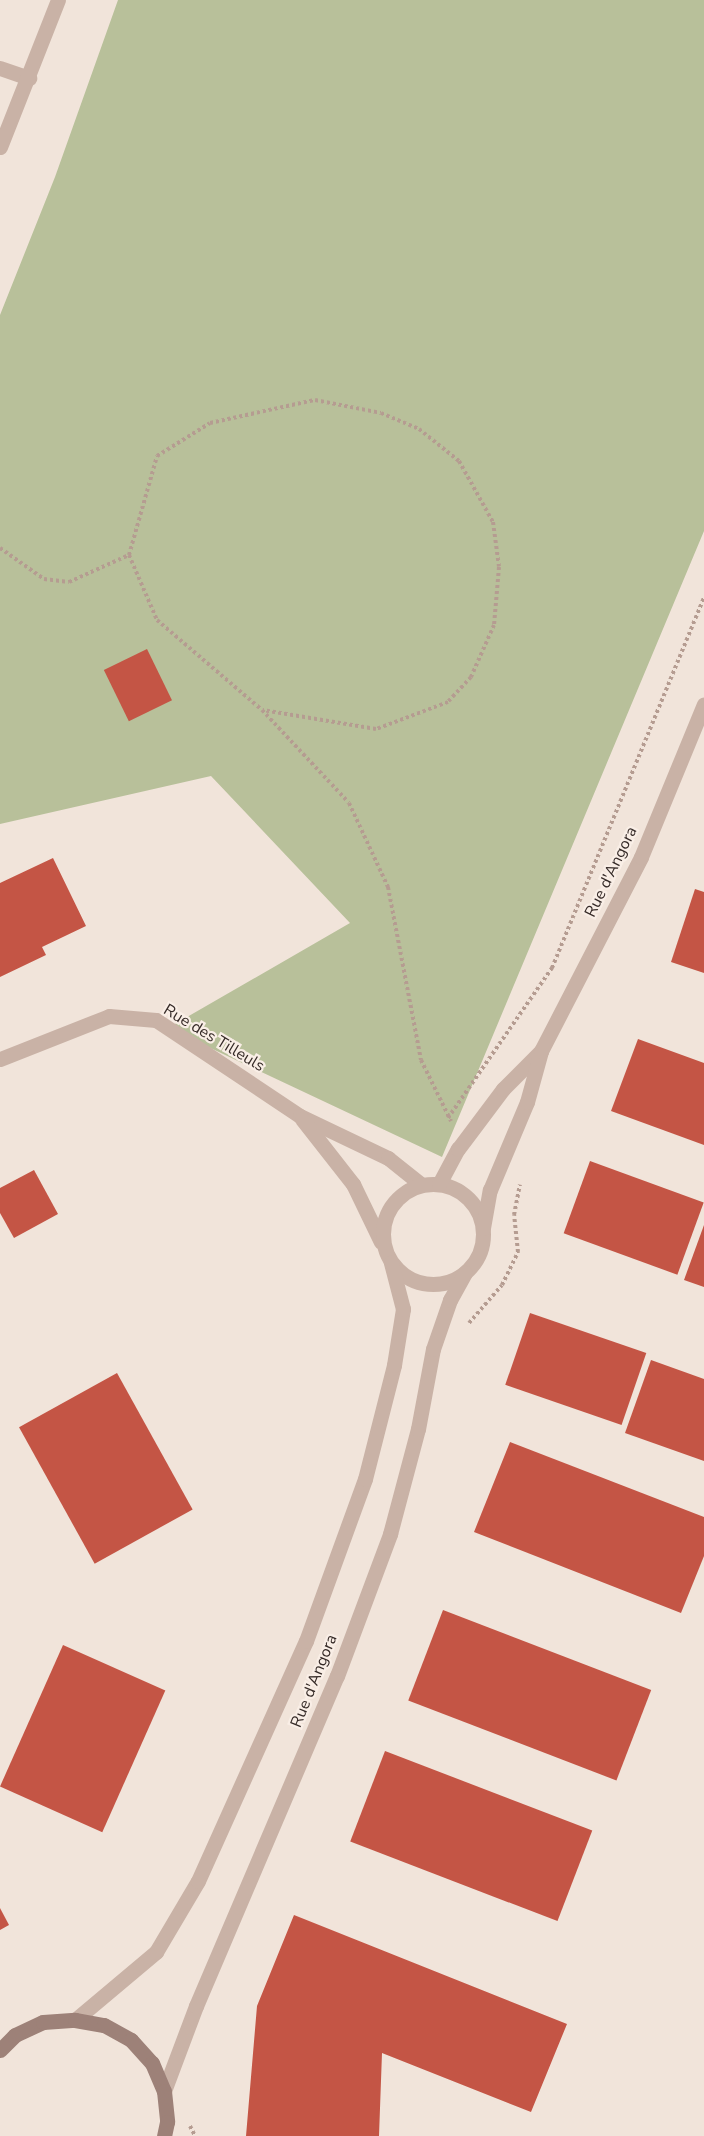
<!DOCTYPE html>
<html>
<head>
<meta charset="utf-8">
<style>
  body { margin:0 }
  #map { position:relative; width:704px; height:2136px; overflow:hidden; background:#f1e4da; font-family:"Nunito Sans",sans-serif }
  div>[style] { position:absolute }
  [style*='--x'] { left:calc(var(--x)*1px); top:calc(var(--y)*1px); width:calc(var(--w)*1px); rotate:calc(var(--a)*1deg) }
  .green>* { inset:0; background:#b8c09a }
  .building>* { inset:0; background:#c45545; transform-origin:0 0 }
  .path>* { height:4px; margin-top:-2px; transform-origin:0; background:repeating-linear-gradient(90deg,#b59c91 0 3px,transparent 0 6px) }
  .street>* { height:15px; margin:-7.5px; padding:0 7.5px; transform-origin:7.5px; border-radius:7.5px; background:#c9b2a6 }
  .street>.ring { margin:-7.5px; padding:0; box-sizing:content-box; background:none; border:15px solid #c9b2a6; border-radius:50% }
  .secondary>* { height:15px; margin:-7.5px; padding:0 7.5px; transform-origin:7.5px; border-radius:7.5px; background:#9d8178 }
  span { translate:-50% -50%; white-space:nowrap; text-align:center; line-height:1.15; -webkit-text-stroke:4.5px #f9eee6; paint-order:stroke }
  .street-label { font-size:16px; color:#352a27 }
</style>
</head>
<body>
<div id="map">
  <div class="green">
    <div style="clip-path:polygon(118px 0,704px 0,704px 531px,442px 1157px,168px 1028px,350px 923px,211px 776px,0 824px,0 315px,55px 177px)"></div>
  </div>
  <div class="building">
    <div style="left:147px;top:649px;width:57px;height:48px;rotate:64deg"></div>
    <div style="clip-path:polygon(53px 858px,86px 926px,42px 947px,46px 955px,0 977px,0 883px)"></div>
    <div style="clip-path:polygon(695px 889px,704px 892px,704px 973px,671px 962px)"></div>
    <div style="clip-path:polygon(638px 1039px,704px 1063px,704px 1145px,611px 1111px)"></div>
    <div style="left:590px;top:1161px;width:121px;height:77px;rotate:20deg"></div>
    <div style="clip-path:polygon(34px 1170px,58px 1214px,14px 1238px,0 1213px,0 1188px)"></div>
    <div style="clip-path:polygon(704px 1225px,704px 1287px,684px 1280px)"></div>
    <div style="left:530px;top:1313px;width:123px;height:76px;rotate:19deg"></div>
    <div style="clip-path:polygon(651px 1360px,704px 1379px,704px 1461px,625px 1433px)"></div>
    <div style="left:117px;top:1373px;width:156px;height:112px;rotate:61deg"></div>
    <div style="clip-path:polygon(510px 1442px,704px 1517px,704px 1556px,681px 1613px,474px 1532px)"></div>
    <div style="left:443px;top:1610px;width:223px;height:97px;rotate:21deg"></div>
    <div style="left:63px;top:1645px;width:112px;height:155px;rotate:24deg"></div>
    <div style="left:385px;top:1751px;width:222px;height:97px;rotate:21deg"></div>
    <div style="clip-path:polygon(0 1908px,9px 1925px,0 1930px)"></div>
    <div style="clip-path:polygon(294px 1915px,567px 2024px,531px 2112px,382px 2053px,379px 2136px,246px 2136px,257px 2006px)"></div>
  </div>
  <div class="path">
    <div style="--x:0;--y:548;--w:54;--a:35.2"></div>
    <div style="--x:44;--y:579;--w:25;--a:7"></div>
    <div style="--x:69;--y:582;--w:66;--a:-24.2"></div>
    <div style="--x:129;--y:555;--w:71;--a:66.7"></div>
    <div style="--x:157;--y:620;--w:138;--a:40.6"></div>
    <div style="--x:262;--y:710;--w:127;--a:46.9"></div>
    <div style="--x:349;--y:803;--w:93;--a:65.1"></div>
    <div style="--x:388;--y:887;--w:176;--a:79.2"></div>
    <div style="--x:421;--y:1060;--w:68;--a:63.8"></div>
    <div style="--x:129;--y:555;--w:103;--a:-74.2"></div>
    <div style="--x:157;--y:456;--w:62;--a:-31.9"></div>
    <div style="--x:210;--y:423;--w:107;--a:-12.4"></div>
    <div style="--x:315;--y:400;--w:67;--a:11.1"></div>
    <div style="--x:381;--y:413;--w:41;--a:22.8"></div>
    <div style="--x:419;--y:429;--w:51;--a:38.7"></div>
    <div style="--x:459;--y:461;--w:70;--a:60.9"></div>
    <div style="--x:493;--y:522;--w:45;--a:82.4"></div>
    <div style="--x:499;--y:567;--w:58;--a:94.9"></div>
    <div style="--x:494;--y:625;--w:57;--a:113.9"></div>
    <div style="--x:471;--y:677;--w:34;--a:133"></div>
    <div style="--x:448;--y:702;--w:77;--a:159.4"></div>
    <div style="--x:376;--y:729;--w:115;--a:-170.5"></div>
    <div style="--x:448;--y:1118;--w:183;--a:-55.3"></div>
    <div style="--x:552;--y:968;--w:400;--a:-67.7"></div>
    <div style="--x:469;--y:1323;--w:50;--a:-49"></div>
    <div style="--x:502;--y:1285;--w:37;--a:-64"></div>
    <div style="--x:518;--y:1252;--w:37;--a:-96"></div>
    <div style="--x:514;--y:1215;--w:31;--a:-79"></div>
    <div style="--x:190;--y:2126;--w:11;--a:63"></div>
  </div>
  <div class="street">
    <div style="--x:0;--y:68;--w:31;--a:19"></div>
    <div style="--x:0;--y:147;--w:158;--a:-68.5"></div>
    <div style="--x:0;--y:1059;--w:117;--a:-21.5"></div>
    <div style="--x:109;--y:1016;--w:47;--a:4.9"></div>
    <div style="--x:156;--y:1020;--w:173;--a:33.7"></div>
    <div style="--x:300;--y:1116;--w:98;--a:25.5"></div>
    <div style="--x:388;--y:1158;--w:43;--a:38.5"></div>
    <div style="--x:302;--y:1119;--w:83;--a:51.9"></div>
    <div style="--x:353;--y:1184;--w:64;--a:64.2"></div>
    <div class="ring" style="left:383px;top:1184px;width:85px;height:85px"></div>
    <div style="--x:439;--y:1184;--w:40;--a:-62"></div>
    <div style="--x:458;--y:1149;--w:75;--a:-53.1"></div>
    <div style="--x:503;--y:1089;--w:54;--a:-45"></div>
    <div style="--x:483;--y:1228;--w:39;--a:-80"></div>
    <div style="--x:490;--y:1190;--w:95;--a:-67.2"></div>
    <div style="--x:527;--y:1102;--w:53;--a:-74.6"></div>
    <div style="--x:541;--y:1051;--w:218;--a:-62.7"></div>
    <div style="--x:641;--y:857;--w:165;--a:-67.6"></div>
    <div style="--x:75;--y:2020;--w:106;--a:-40"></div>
    <div style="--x:156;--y:1952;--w:82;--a:-59.4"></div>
    <div style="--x:198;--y:1881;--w:263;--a:-65.8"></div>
    <div style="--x:306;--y:1641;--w:172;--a:-70"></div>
    <div style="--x:365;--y:1479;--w:118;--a:-75.7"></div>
    <div style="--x:394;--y:1365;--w:57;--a:-80.9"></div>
    <div style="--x:403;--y:1309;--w:48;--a:-104.6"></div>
    <div style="--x:164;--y:2091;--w:91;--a:-69.4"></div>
    <div style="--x:196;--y:2006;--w:359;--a:-66.9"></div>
    <div style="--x:337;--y:1676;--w:152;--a:-69.5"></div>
    <div style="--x:390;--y:1534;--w:109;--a:-75.1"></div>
    <div style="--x:418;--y:1429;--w:81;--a:-79.4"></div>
    <div style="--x:433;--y:1349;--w:52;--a:-70.9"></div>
    <div style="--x:450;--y:1300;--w:31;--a:-61"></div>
  </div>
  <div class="secondary">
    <div style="--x:0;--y:2050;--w:21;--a:-45"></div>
    <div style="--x:15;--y:2035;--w:31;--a:-25"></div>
    <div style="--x:43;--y:2022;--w:32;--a:-4"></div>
    <div style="--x:75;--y:2020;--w:29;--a:10"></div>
    <div style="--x:104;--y:2025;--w:31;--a:29"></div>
    <div style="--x:131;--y:2040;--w:31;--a:48"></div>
    <div style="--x:152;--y:2063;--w:30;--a:67"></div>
    <div style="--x:164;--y:2091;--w:31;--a:84"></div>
    <div style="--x:167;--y:2122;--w:14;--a:102"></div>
  </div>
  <div class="street-label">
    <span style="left:611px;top:872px;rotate:-64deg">Rue d'Angora</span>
    <span style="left:214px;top:1038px;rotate:31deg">Rue des Tilleuls</span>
    <span style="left:314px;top:1681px;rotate:-68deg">Rue d'Angora</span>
  </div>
</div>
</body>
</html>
